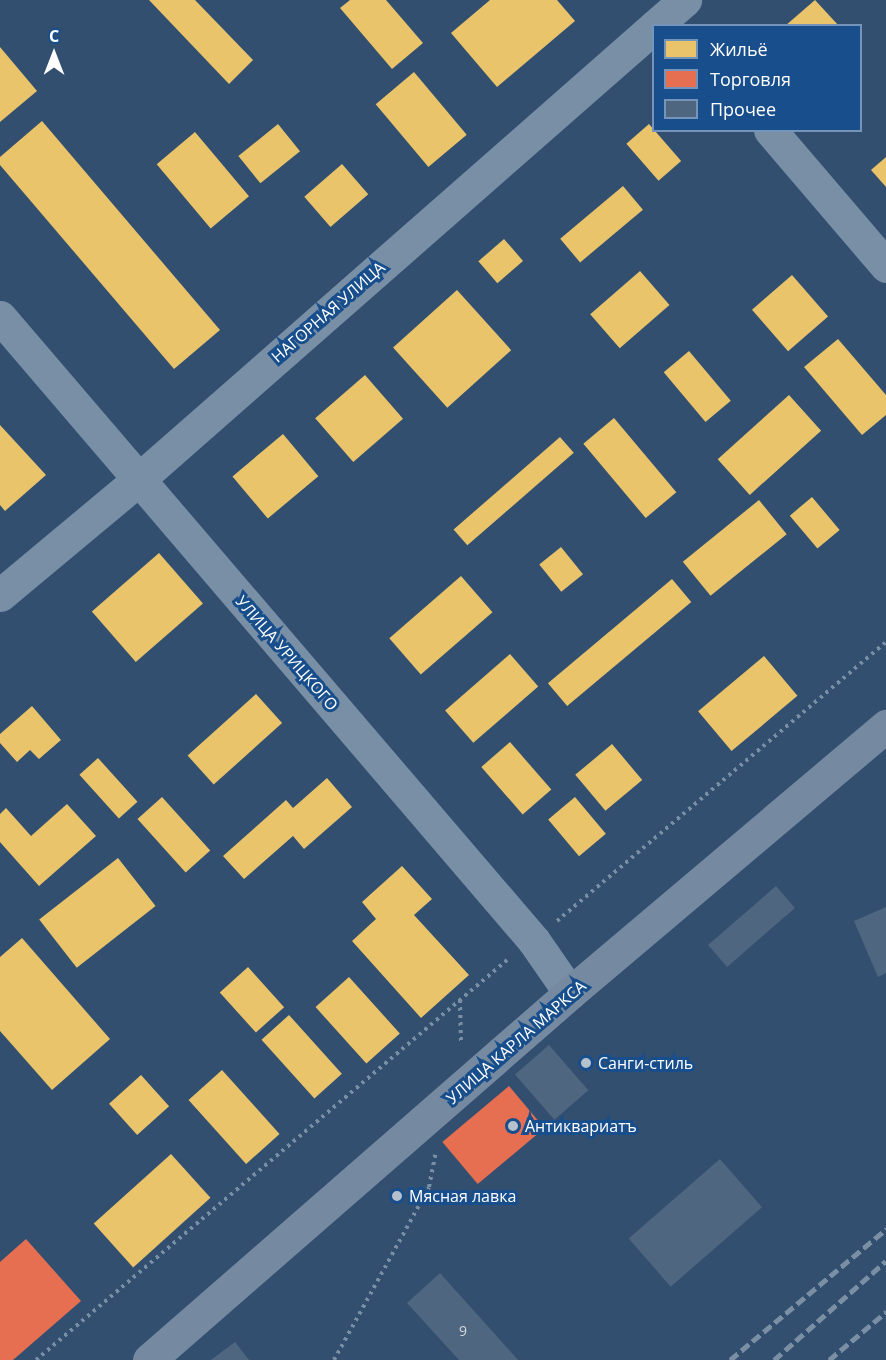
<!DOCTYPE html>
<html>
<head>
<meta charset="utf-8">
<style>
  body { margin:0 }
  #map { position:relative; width:886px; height:1360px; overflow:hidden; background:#324f70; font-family:"Open Sans",sans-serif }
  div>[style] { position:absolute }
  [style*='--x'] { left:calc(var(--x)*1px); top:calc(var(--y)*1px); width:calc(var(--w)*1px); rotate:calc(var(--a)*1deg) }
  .homes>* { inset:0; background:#e9c46a; transform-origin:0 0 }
  .shops>* { inset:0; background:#e76f51; transform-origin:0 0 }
  .building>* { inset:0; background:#4f6680; transform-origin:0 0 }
  .path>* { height:4px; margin-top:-2px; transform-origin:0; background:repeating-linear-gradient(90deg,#798fa6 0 3px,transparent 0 7.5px) }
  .street>* { height:33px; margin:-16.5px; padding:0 16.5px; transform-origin:16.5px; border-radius:16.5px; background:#798fa6 }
  .secondary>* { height:33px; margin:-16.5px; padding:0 16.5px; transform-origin:16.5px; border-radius:16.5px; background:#758aa1 }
  .rail>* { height:4.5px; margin-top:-2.25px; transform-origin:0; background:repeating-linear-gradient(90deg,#7a8fa4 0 10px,transparent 0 14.5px) }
  .dots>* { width:16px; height:16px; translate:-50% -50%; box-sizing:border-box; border:3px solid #174e8b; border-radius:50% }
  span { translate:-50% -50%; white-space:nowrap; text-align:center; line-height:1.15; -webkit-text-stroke:6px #174e8b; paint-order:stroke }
  .number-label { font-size:14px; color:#d3d9df }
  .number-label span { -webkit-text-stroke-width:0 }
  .street-label { font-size:16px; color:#fff }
  .poi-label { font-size:16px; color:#fff }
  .left { translate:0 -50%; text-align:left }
  .legend { position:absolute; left:652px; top:24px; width:210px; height:108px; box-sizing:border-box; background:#174e8b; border:2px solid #7495b9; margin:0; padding:8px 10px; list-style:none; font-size:18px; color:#fff }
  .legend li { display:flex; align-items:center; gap:12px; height:30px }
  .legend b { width:30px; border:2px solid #7495b9 }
  .north { position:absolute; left:24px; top:24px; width:60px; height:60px; -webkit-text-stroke:4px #174e8b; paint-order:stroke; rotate:0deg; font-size:16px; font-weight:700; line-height:24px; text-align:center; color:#fff }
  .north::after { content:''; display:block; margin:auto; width:21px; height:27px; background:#fff; clip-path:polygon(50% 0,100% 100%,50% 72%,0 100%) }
</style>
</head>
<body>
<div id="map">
  <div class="homes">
    <div style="clip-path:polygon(149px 0,195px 0,253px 60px,229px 84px)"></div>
    <div style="clip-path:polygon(350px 0,386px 0,423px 43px,392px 69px,340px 8px)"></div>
    <div style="clip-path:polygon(490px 0,557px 0,575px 21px,497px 87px,451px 33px)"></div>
    <div style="clip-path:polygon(815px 0,839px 26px,785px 26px)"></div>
    <div style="clip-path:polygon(0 47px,37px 91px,0 122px)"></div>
    <div style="left:414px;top:72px;width:82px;height:50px;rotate:50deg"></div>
    <div style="clip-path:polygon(42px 121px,220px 330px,174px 369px,0 165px,0 157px)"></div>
    <div style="left:278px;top:124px;width:35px;height:51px;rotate:51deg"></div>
    <div style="left:649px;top:124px;width:49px;height:30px;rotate:49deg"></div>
    <div style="left:195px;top:132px;width:84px;height:50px;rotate:50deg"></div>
    <div style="clip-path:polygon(886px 157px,886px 187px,871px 170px)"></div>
    <div style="left:342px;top:164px;width:40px;height:50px;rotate:49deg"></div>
    <div style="left:623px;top:186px;width:31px;height:82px;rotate:50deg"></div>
    <div style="left:504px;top:239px;width:29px;height:34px;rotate:49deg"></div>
    <div style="left:640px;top:271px;width:45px;height:66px;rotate:49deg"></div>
    <div style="left:792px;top:275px;width:55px;height:53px;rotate:49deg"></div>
    <div style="left:457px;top:290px;width:81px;height:86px;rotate:48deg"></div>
    <div style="clip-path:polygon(838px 339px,886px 395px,886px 415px,862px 435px,804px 367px)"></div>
    <div style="left:689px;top:351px;width:65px;height:33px;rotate:50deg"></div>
    <div style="left:365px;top:375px;width:58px;height:66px;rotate:49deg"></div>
    <div style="left:789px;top:395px;width:48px;height:96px;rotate:48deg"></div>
    <div style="left:614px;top:418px;width:97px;height:40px;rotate:50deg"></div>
    <div style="clip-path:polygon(0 425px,46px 475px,5px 511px,0 505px)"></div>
    <div style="left:283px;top:434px;width:55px;height:66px;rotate:50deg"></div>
    <div style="left:560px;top:437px;width:21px;height:141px;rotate:49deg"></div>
    <div style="left:812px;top:497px;width:43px;height:29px;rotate:50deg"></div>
    <div style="left:759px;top:500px;width:44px;height:98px;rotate:51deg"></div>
    <div style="left:561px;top:547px;width:35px;height:28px;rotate:51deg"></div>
    <div style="left:159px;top:553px;width:67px;height:89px;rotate:49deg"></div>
    <div style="left:461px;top:576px;width:48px;height:95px;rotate:49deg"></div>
    <div style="left:672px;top:579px;width:30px;height:162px;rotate:50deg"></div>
    <div style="left:510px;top:654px;width:43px;height:86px;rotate:49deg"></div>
    <div style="left:764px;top:656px;width:52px;height:86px;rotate:50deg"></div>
    <div style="left:256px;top:694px;width:39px;height:92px;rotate:48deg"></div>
    <div style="clip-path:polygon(32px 706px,61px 740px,39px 759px,30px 750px,17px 762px,0 743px,0 734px)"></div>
    <div style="left:510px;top:742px;width:63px;height:38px;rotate:49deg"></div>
    <div style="left:612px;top:744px;width:47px;height:48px;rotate:50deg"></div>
    <div style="left:98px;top:758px;width:59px;height:25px;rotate:48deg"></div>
    <div style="clip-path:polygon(327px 778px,352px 807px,304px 849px,293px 836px,244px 879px,223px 856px,286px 800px,293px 808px)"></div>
    <div style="left:162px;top:797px;width:72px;height:33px;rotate:48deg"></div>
    <div style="left:575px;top:797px;width:48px;height:35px;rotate:50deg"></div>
    <div style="clip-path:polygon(67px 804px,96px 836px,39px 886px,0 842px,0 814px,6px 808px,31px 836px)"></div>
    <div style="left:118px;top:858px;width:61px;height:100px;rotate:52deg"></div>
    <div style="clip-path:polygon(402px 866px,432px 899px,414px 915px,469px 975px,421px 1018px,352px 941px,376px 919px,362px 902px)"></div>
    <div style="clip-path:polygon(22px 938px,110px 1039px,52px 1090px,0 1031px,0 957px)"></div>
    <div style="left:248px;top:967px;width:54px;height:38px;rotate:48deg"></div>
    <div style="left:349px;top:977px;width:76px;height:45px;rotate:48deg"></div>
    <div style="left:289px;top:1015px;width:79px;height:37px;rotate:48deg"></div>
    <div style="left:222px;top:1070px;width:86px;height:45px;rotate:48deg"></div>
    <div style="left:141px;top:1075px;width:42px;height:43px;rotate:48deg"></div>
    <div style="left:171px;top:1154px;width:59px;height:104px;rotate:48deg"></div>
  </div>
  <div class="shops">
    <div style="left:509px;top:1086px;width:55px;height:87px;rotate:50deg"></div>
    <div style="clip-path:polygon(26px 1239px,81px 1301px,13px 1360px,0 1360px,0 1262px)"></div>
  </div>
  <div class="building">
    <div style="left:776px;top:886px;width:29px;height:90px;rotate:49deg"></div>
    <div style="clip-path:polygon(886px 907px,886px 973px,878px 977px,854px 921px)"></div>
    <div style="left:549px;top:1045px;width:60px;height:45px;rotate:49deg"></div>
    <div style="left:720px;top:1159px;width:64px;height:121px;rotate:49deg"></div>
    <div style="clip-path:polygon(440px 1273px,518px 1360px,459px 1360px,407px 1303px)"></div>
    <div style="clip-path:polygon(235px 1342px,249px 1360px,211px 1360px)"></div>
  </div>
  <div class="path">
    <div style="--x:557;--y:921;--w:431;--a:-40.3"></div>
    <div style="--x:460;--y:1000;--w:44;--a:88.7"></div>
    <div style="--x:36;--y:1360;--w:618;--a:-40.34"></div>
    <div style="--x:334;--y:1360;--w:197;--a:-61.2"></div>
    <div style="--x:429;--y:1187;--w:33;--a:-79"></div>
  </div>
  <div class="street">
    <div style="--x:655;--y:26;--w:40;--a:-41"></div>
    <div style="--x:770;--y:130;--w:179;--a:49.5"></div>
    <div style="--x:0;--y:317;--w:821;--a:49.44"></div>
    <div style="--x:534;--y:941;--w:63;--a:55.3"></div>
    <div style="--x:0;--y:595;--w:180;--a:-39.8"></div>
    <div style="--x:138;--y:480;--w:687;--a:-41.28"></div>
  </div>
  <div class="secondary">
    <div style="--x:149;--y:1360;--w:559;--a:-41.08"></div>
    <div style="--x:570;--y:993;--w:414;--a:-40.2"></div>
  </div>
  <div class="rail">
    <div style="--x:730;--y:1360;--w:204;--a:-40"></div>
    <div style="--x:774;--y:1360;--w:149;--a:-41.5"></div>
    <div style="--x:829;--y:1360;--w:75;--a:-40.1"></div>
  </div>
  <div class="dots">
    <div style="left:586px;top:1063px;background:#b7c1cd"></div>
    <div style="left:513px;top:1126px;background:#b7c1cd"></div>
    <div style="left:397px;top:1196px;background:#b7c1cd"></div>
  </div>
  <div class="number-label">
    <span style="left:463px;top:1331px">9</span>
  </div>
  <div class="street-label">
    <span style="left:328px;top:312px;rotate:-41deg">НАГОРНАЯ УЛИЦА</span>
    <span style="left:287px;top:653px;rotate:49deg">УЛИЦА УРИЦКОГО</span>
    <span style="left:516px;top:1042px;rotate:-41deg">УЛИЦА КАРЛА МАРКСА</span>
  </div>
  <div class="poi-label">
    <span class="left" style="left:598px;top:1063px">Санги-стиль</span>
    <span class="left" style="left:525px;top:1126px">Антиквариатъ</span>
    <span class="left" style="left:409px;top:1196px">Мясная лавка</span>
  </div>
  <ul class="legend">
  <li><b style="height:16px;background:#e9c46a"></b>Жильё</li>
  <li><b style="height:16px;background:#e76f51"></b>Торговля</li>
  <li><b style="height:16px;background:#4f6680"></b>Прочее</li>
  </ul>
  <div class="north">С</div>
</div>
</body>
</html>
